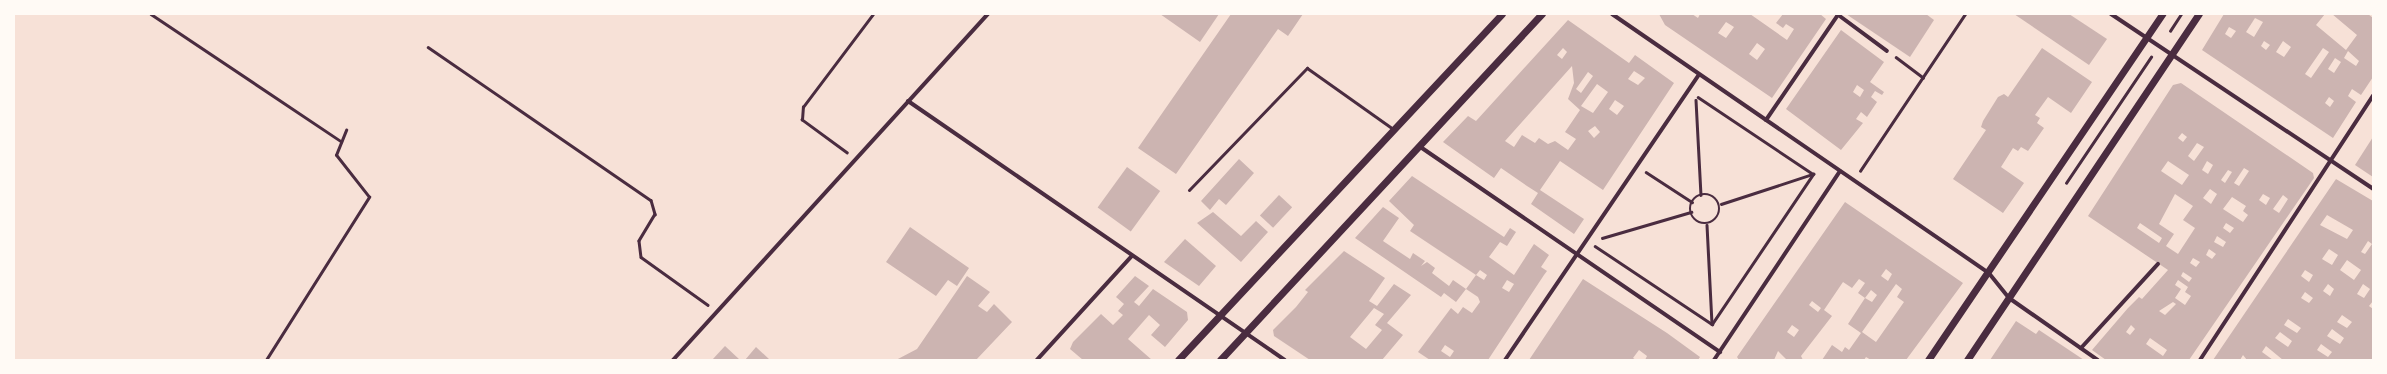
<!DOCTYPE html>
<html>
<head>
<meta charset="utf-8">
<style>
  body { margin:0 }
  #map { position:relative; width:2387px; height:374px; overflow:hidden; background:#f7e1d7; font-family:Lora,serif }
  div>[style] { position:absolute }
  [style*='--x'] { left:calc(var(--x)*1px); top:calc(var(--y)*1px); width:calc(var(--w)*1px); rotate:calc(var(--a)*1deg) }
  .building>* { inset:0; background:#ccb4b1; transform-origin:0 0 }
  .path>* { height:2.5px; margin:-1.25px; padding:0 1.25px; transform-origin:1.25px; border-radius:1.25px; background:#4a2c40 }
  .path>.ring { margin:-1.25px; padding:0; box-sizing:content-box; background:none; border:2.5px solid #4a2c40; border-radius:50% }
  .service>* { height:3px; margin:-1.5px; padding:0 1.5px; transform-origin:1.5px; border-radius:1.5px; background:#4a2c40 }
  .pedestrian>* { height:3.5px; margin:-1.75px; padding:0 1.75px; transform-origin:1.75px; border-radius:1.75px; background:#4a2c40 }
  .minor>* { height:4px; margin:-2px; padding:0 2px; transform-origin:2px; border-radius:2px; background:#4a2c40 }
  .tertiary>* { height:7px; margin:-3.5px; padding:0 3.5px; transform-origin:3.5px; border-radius:3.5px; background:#4a2c40 }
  span { translate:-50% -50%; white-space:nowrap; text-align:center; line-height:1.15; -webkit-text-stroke:3px #fffaf5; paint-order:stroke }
  .frame { position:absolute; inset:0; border:15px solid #fffaf5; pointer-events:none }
</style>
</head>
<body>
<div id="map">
  <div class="building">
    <div style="clip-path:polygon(1160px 14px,1219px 14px,1200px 42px)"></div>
    <div style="clip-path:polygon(1231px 14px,1303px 14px,1288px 36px,1278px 29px,1176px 174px,1138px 148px)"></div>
    <div style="clip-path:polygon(evenodd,1659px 14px,1692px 14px,1698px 18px,1700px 14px,1750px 14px,1787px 40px,1794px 29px,1786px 24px,1783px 28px,1776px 23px,1783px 14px,1820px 14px,1826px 19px,1772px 98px,1665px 25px,1659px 14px,1726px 22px,1734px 27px,1726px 38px,1718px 33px,1726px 22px,1659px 14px,1757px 43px,1765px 49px,1757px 60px,1749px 54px,1757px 43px)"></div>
    <div style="clip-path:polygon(1846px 14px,1926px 14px,1934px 20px,1910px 57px)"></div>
    <div style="clip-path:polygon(2014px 14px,2069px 14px,2107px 39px,2089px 65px)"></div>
    <div style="clip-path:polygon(evenodd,2224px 14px,2325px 14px,2316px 25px,2346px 50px,2357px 35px,2332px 14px,2368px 14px,2373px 18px,2373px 77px,2361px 95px,2352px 89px,2348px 96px,2356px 102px,2333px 138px,2202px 50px,2224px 14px,2255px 18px,2263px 22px,2254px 37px,2246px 32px,2255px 18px,2224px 14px,2229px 27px,2236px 31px,2231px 38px,2225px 34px,2229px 27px,2224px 14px,2264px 41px,2270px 45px,2266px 50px,2261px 46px,2264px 41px,2224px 14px,2283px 41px,2291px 47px,2284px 57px,2276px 52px,2283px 41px,2224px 14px,2323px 48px,2329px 52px,2311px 78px,2305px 74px,2323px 48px,2224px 14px,2348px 51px,2359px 61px,2356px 66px,2344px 58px,2348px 51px,2224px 14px,2335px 58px,2341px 62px,2334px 73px,2328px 69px,2335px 58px,2224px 14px,2329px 97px,2334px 101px,2330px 107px,2325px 103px,2329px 97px)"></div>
    <div style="clip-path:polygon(evenodd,1568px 20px,1629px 63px,1635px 55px,1674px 83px,1603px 190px,1560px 161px,1540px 190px,1584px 219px,1574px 234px,1531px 204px,1538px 193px,1527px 186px,1501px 168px,1494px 178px,1443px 142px,1468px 116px,1476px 121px,1568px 20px,1563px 48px,1567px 52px,1562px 59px,1557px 55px,1563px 48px,1568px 20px,1572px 66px,1574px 83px,1568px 99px,1580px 110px,1565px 132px,1576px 139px,1568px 150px,1555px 141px,1548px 144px,1539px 138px,1535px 143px,1522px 135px,1514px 147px,1505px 141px,1572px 66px,1568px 20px,1634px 71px,1645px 78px,1638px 85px,1628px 79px,1634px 71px,1568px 20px,1588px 72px,1593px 76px,1581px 93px,1576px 89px,1588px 72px,1568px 20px,1597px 84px,1608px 92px,1593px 113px,1581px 106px,1597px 84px,1568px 20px,1615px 100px,1624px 106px,1617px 115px,1609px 109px,1615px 100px,1568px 20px,1595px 126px,1600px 132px,1594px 138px,1588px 131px,1595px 126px)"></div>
    <div style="clip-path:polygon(evenodd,1841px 30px,1884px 62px,1870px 82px,1884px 92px,1882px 95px,1875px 91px,1871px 97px,1877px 102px,1867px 117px,1861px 112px,1856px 119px,1863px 123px,1841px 150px,1786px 109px,1841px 30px,1857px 85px,1864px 90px,1860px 97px,1853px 92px,1857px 85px)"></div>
    <div style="clip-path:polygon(2042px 48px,2092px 82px,2071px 113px,2048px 97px,2035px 115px,2040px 118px,2037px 123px,2044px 128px,2028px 151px,2021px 147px,2018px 151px,2013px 148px,2001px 167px,2024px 183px,2003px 213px,1953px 179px,1986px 130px,1981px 127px,1983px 121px,1998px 97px,2004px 94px,2008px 97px)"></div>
    <div style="clip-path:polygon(evenodd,2181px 83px,2313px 173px,2314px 178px,2189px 360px,2106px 360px,2092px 350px,2128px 308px,2139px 297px,2142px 299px,2168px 270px,2088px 216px,2173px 85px,2181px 83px,2182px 133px,2187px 137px,2183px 142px,2178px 138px,2182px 133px,2181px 83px,2197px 143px,2204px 147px,2194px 161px,2188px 156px,2197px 143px,2181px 83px,2168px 161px,2189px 175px,2182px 185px,2161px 171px,2168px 161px,2181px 83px,2207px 161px,2213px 165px,2208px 174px,2202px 170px,2207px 161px,2181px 83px,2244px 168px,2249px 171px,2239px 186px,2234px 183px,2244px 168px,2181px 83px,2228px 170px,2232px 172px,2225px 183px,2221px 180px,2228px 170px,2181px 83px,2210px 189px,2217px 194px,2211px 204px,2203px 198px,2210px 189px,2181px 83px,2175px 194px,2193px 206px,2183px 220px,2195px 228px,2178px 254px,2166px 246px,2174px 234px,2159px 224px,2175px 194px,2181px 83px,2263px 194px,2270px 198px,2266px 205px,2259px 200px,2263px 194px,2181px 83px,2283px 195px,2288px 199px,2279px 213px,2273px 209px,2283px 195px,2181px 83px,2232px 197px,2246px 206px,2243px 211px,2248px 215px,2243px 222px,2223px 209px,2232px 197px,2181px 83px,2140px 223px,2162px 238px,2159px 243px,2137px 228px,2140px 223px,2181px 83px,2226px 223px,2234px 228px,2230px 233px,2223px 228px,2226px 223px,2181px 83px,2217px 236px,2226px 242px,2223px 247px,2214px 242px,2217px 236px,2181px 83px,2209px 249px,2216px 254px,2212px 259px,2206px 255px,2209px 249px,2181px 83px,2193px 258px,2200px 262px,2196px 267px,2190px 263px,2193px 258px,2181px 83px,2183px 272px,2192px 278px,2189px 282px,2181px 276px,2183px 272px,2181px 83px,2178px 280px,2188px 287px,2185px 292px,2191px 296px,2185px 305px,2175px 298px,2181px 289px,2175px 285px,2178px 280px,2181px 83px,2173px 302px,2176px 304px,2165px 315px,2159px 311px,2173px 302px,2181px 83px,2131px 325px,2135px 329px,2130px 335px,2126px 332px,2131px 325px,2181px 83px,2150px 338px,2167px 350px,2163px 356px,2146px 344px,2150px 338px)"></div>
    <div style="clip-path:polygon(2373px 137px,2373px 177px,2355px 165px)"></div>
    <div style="clip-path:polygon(1239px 159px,1254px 173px,1226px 205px,1219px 199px,1210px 210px,1201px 201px)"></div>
    <div style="left:1127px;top:167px;width:41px;height:50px;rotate:36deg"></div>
    <div style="clip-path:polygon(evenodd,1412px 176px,1504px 237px,1510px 228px,1516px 232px,1507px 246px,1500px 242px,1489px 257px,1514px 275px,1534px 244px,1549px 255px,1541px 267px,1547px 271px,1544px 275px,1488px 360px,1430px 360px,1418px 352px,1451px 308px,1458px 314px,1463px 307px,1472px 313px,1480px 302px,1478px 297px,1466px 289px,1456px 302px,1444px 293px,1441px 297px,1355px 238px,1383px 207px,1399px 218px,1383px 241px,1410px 259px,1413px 253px,1425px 261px,1421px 266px,1427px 262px,1435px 268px,1432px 273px,1449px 286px,1453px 280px,1466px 289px,1476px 275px,1484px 280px,1487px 275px,1480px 270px,1476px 275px,1410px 231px,1414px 225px,1389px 201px,1412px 176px,1507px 280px,1514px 284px,1509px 292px,1502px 288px,1507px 280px,1412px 176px,1445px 345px,1454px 351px,1450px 357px,1441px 351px,1445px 345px)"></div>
    <div style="clip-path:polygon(evenodd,2336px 179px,2373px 201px,2373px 301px,2369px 306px,2373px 309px,2373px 360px,2283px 360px,2266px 346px,2262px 352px,2273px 360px,2247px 360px,2243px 355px,2240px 360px,2213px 360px,2336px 179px,2327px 215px,2353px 230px,2347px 239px,2320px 225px,2327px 215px,2336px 179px,2368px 241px,2372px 244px,2365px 254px,2361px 252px,2368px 241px,2336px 179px,2329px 249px,2338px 255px,2332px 265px,2322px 259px,2329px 249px,2336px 179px,2347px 260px,2361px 270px,2354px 280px,2340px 270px,2347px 260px,2336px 179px,2305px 270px,2313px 275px,2309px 282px,2301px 276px,2305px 270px,2336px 179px,2328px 284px,2334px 289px,2330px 296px,2323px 291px,2328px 284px,2336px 179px,2363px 284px,2370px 289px,2364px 298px,2357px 294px,2363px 284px,2336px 179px,2305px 292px,2313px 298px,2309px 303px,2301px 298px,2305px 292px,2336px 179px,2342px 315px,2352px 322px,2347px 328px,2337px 322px,2342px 315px,2336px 179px,2288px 319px,2301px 328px,2297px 333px,2284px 325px,2288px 319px,2336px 179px,2332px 329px,2344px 338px,2340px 344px,2327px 336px,2332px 329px,2336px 179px,2280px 332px,2292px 341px,2288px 347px,2275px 338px,2280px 332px,2336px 179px,2321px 344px,2332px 352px,2328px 357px,2317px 350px,2321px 344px)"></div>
    <div style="left:1279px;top:195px;width:18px;height:28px;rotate:43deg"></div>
    <div style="clip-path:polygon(evenodd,1845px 202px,1963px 283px,1906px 360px,1871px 360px,1866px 357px,1864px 360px,1822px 360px,1832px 345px,1842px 352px,1845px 347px,1849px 350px,1861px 333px,1848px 324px,1865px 298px,1872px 302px,1877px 295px,1871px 290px,1865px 298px,1858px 293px,1865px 283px,1859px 279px,1852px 288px,1843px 282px,1824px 310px,1832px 316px,1801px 356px,1803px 360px,1787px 360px,1778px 351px,1774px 360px,1739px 360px,1737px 357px,1845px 202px,1886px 269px,1892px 274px,1888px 281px,1881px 276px,1886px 269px,1845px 202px,1896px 284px,1902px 289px,1897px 297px,1904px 302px,1876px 342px,1862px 332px,1896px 284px,1845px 202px,1812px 301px,1821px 308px,1818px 312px,1809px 305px,1812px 301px,1845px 202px,1792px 325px,1799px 330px,1794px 337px,1787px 332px,1792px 325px)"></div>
    <div style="clip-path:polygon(1213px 212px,1241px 236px,1256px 221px,1268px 232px,1241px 262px,1197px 223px)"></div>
    <div style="clip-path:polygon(910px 227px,969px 268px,957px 286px,948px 280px,936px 296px,886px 262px)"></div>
    <div style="clip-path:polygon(1185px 239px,1216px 266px,1199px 286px,1164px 262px)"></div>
    <div style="clip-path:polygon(evenodd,1344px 251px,1385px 278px,1369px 301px,1377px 306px,1394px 284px,1411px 295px,1387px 323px,1403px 335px,1382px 360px,1310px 360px,1274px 336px,1273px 330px,1296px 307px,1308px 292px,1305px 290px,1344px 251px,1374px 308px,1384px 314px,1375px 325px,1382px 330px,1366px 349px,1350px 337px,1374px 308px)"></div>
    <div style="clip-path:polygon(967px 276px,990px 292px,978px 306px,987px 312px,994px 304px,1012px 322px,976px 360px,896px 360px,917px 349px)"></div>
    <div style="clip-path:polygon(1135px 276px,1149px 286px,1134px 302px,1139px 306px,1153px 289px,1187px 312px,1188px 320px,1165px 347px,1151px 335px,1160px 325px,1149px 315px,1128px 339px,1152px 360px,1083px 360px,1070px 349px,1073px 342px,1101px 314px,1113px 325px,1123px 315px,1118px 311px,1124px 304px,1116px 297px)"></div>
    <div style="clip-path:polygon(1583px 279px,1667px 333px,1700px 357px,1698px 360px,1645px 360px,1647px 356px,1639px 350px,1633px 358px,1636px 360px,1529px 360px)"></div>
    <div style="clip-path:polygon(2016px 321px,2036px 334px,2039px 330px,2084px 360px,1990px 360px)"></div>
    <div style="clip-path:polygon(725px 346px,740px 360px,712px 360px)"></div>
    <div style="clip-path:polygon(756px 347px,770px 360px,745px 360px)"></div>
  </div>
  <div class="path">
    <div style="--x:151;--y:14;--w:229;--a:33.8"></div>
    <div style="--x:2170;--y:31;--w:20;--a:-57"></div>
    <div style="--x:428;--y:47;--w:270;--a:34.5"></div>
    <div style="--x:651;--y:200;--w:15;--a:74"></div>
    <div style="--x:655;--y:214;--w:31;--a:121"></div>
    <div style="--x:639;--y:241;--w:16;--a:83"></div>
    <div style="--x:641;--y:257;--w:82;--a:35.6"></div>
    <div style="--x:1896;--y:57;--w:34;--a:37"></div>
    <div style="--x:1698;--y:97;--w:138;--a:33.8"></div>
    <div style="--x:1696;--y:100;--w:95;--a:87"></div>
    <div style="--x:847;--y:153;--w:56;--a:-143.7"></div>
    <div style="--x:802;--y:120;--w:13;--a:-86"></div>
    <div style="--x:803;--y:107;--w:116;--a:-53"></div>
    <div style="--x:1860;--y:171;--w:189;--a:-56.2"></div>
    <div style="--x:1646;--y:172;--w:55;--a:33.1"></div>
    <div style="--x:2066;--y:183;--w:152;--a:-56"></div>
    <div class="ring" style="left:1690px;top:194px;width:27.5px;height:27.5px"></div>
    <div style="--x:1721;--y:204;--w:97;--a:-18.1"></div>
    <div style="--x:1707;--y:225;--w:99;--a:87.1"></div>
    <div style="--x:1602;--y:238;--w:93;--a:-16.3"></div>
    <div style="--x:1595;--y:246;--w:141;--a:33.7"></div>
    <div style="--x:1712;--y:324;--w:181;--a:-56"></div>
    <div style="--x:266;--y:360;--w:193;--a:-57.7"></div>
    <div style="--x:369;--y:197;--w:53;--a:-128.2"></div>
    <div style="--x:336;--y:155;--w:27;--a:-68"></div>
  </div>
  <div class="service">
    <div style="--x:1189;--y:190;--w:170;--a:-46"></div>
    <div style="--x:1307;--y:68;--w:105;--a:35.3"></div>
  </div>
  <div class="pedestrian">
    <div style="--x:1037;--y:360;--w:141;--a:-47.6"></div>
  </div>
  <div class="minor">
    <div style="--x:1612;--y:14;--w:456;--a:34.5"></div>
    <div style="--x:1988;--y:272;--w:33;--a:51"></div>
    <div style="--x:2009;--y:298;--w:108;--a:34.9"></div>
    <div style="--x:1837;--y:14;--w:62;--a:36.5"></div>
    <div style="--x:2111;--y:14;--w:315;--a:33.7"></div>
    <div style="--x:908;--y:101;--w:457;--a:34.5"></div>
    <div style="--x:1766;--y:120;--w:127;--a:-55.6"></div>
    <div style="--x:1419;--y:146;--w:365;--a:34.4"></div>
    <div style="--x:2081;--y:348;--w:114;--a:-47.5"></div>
    <div style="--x:673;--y:360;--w:468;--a:-47.7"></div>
    <div style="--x:1505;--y:360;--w:345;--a:-55.8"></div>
    <div style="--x:1714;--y:360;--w:227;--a:-56.3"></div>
    <div style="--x:2200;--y:360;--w:316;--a:-56.8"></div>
  </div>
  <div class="tertiary">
    <div style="--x:1178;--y:360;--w:474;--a:-46.9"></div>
    <div style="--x:1220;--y:360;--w:473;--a:-47.1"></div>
    <div style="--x:1928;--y:360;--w:418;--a:-55.9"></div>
    <div style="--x:1967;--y:360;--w:417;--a:-56.2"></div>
  </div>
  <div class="frame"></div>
</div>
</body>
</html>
